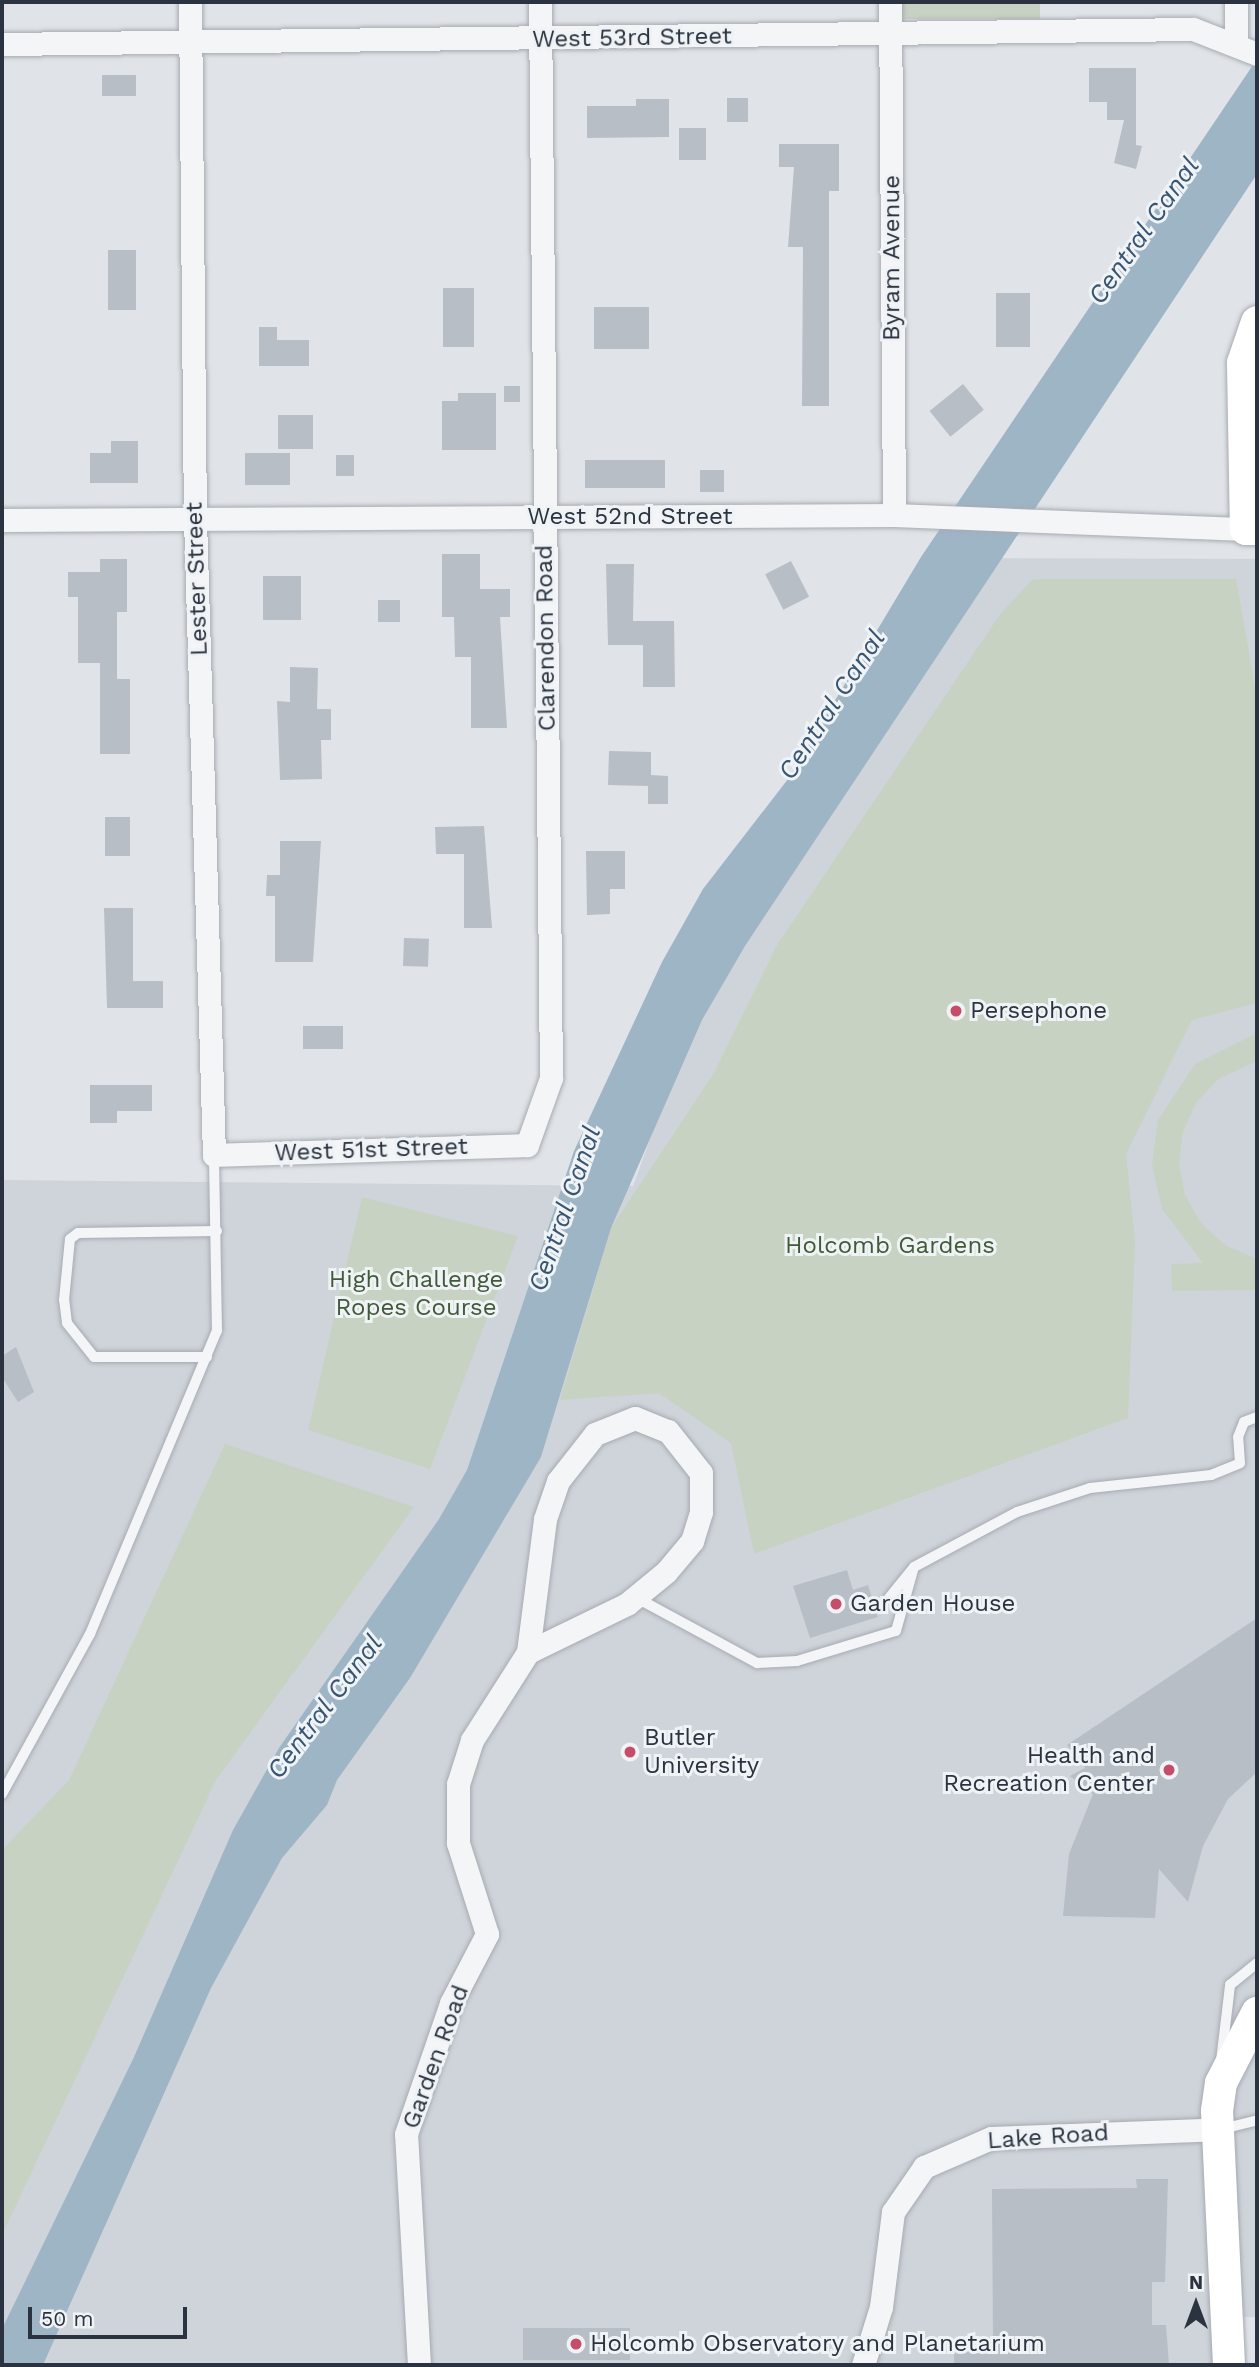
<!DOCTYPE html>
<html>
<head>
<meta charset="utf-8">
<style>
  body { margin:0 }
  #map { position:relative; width:1259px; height:2367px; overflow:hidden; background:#e0e4e8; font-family:"Work Sans",sans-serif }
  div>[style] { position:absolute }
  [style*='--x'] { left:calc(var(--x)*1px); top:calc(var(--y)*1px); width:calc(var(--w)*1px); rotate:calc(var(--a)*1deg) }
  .built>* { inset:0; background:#cfd4da }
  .green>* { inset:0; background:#c7d2c2; transform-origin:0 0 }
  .water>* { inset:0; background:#9eb5c6 }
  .building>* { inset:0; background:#b8bec5; transform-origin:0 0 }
  .roads { filter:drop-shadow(0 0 2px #a6abb2) drop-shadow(0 0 2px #a6abb2) }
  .lane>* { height:10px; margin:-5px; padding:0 5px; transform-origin:5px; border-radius:5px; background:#f3f5f7 }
  .street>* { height:23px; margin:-11.5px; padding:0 11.5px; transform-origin:11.5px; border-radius:11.5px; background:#f3f5f7 }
  .secondary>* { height:32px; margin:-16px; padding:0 16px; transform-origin:16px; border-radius:16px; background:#fff }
  .dots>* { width:19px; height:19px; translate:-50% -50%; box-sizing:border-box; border:4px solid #f0f3f6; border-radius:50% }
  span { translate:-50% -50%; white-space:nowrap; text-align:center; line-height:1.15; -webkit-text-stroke:6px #f0f3f6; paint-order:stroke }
  .street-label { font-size:24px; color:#2a333f }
  .poi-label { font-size:24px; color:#2a333f }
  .left { translate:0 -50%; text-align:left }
  .right { translate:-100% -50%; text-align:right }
  .park-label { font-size:24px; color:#415a38 }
  .water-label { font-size:26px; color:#375570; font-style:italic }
  .frame { position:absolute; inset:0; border:4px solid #2a333f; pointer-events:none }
  .north { position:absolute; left:1161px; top:2269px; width:70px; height:70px; -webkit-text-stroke:5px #f0f3f6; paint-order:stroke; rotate:0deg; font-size:19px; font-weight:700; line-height:28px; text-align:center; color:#2a333f }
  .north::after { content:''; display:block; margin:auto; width:24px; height:32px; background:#2a333f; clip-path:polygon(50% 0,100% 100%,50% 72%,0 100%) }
  .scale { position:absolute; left:28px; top:2307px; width:159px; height:32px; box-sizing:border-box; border:4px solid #2a333f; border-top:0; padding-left:9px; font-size:21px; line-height:24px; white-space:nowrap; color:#2a333f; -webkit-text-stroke:5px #f0f3f6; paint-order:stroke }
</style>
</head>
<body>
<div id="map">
  <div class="built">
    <div style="clip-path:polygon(976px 558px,1257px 559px,1257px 2317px,1225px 2317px,1226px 2365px,2px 2365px,2px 1180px,633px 1186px,693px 1021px)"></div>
  </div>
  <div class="green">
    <div style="left:894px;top:2px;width:146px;height:17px"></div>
    <div style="clip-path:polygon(1033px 579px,1236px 579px,1257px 698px,1257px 1003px,1192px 1020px,1126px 1154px,1135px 1241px,1128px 1418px,754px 1554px,731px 1443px,659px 1393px,560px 1400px,611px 1228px,714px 1073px,777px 945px,1001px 613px)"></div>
    <div style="clip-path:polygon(1257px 1033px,1257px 1061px,1218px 1079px,1196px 1103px,1183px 1132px,1179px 1164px,1185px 1195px,1201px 1223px,1225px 1245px,1257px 1259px,1257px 1290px,1172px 1291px,1171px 1264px,1203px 1263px,1162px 1209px,1152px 1165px,1158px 1120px,1195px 1064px)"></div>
    <div style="clip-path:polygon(362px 1197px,518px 1236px,430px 1469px,308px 1430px)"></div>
    <div style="clip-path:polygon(225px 1444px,414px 1507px,216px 1780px,2px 2235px,2px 1850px,69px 1780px)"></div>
  </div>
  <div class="water">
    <div style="clip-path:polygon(1257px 59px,1257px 174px,745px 946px,702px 1020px,611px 1228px,541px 1457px,410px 1678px,337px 1780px,327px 1805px,282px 1858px,211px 1988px,43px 2365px,2px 2365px,2px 2329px,134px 2057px,233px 1830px,279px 1748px,439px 1519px,467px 1470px,574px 1151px,662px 962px,703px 889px,788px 779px,921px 557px)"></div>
  </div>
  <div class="building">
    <div style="clip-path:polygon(1089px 68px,1136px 68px,1136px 145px,1142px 146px,1136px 169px,1114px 163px,1124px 120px,1107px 120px,1107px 102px,1089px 102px)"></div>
    <div style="left:102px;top:75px;width:34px;height:21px"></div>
    <div style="left:727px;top:98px;width:21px;height:24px"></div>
    <div style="clip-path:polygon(636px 99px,669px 99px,669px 137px,587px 138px,587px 106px,636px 106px)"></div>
    <div style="left:679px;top:128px;width:27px;height:32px"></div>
    <div style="clip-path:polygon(779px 144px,839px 144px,839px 191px,829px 191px,829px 406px,802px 406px,803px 247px,788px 247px,794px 167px,779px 167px)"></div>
    <div style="left:108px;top:250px;width:28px;height:60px"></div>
    <div style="left:443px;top:288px;width:31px;height:59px"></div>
    <div style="left:996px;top:293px;width:34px;height:54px"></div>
    <div style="left:594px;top:307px;width:55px;height:42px"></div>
    <div style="clip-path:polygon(259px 327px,277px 327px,277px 340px,309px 340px,309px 366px,259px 366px)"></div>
    <div style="left:963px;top:384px;width:33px;height:43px;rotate:51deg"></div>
    <div style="left:504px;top:386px;width:16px;height:16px"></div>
    <div style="clip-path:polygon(458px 393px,496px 393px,496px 450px,442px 450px,442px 401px,458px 401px)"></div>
    <div style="left:278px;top:415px;width:35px;height:34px"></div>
    <div style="clip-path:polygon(111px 441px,138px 441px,138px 483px,90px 483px,90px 453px,111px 453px)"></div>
    <div style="left:245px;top:453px;width:45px;height:32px"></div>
    <div style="left:336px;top:455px;width:18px;height:21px"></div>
    <div style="left:585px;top:460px;width:80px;height:28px"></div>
    <div style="left:700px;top:470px;width:24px;height:22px"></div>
    <div style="clip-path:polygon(442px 554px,480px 554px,480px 589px,510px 589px,510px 617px,500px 617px,507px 728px,471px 728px,471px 657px,455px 657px,454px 617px,442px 617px)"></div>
    <div style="clip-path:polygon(100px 559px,127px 559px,127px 612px,117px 612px,117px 679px,130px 679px,130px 754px,100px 754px,100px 663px,78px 663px,78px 597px,68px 597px,68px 572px,100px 572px)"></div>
    <div style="left:791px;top:561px;width:40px;height:29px;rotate:63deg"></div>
    <div style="clip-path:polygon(606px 564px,634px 564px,633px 621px,674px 621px,675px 687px,643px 687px,643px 645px,608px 645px)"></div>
    <div style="left:263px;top:576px;width:38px;height:44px"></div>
    <div style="left:378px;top:600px;width:22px;height:22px"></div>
    <div style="clip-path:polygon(290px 667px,318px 668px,317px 709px,331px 709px,331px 740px,321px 740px,322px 779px,280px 780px,277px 701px,290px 702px)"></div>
    <div style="clip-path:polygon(609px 751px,651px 752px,651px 775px,668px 776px,668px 804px,648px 804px,648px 786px,608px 785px)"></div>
    <div style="left:105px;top:817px;width:25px;height:39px"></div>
    <div style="clip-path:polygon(484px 826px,492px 928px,464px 928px,464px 854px,436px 854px,435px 827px)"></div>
    <div style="clip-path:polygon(280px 841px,321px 841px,313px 962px,275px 962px,275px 896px,266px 896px,267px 875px,280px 875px)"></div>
    <div style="clip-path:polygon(586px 851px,625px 851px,625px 889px,610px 889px,610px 914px,587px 915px)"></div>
    <div style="clip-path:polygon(104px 908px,133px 908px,133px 981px,163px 981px,163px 1008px,107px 1008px)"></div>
    <div style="left:404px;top:938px;width:25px;height:28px;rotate:2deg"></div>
    <div style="left:303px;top:1026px;width:40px;height:23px"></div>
    <div style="clip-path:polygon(90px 1085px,152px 1085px,152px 1111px,117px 1111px,117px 1123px,90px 1123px)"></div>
    <div style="clip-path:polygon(16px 1347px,34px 1392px,18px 1402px,2px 1377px,2px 1356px)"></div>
    <div style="clip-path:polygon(847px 1570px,853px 1590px,868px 1585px,878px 1617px,810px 1638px,793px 1586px)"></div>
    <div style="clip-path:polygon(1257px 1618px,1257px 1772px,1228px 1799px,1203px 1846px,1188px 1902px,1159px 1869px,1155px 1918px,1063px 1916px,1069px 1854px,1093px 1794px,1070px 1776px,1085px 1768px,1067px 1745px)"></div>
    <div style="clip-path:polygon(1136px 2179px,1168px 2179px,1165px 2282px,1152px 2282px,1152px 2325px,1166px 2325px,1169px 2365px,954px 2365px,954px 2342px,993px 2341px,992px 2189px,1137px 2188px)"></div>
    <div style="left:523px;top:2328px;width:107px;height:32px"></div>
  </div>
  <div class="roads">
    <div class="lane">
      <div style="--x:207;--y:1357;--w:113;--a:180"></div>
      <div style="--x:94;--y:1357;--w:43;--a:-128.5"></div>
      <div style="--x:67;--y:1323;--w:23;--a:-97"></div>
      <div style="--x:64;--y:1300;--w:61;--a:-84.4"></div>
      <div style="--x:70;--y:1239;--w:10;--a:-37"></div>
      <div style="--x:78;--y:1233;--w:139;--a:-0.8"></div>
      <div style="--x:635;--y:1597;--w:139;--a:28.4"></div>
      <div style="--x:757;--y:1663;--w:40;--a:-2.9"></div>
      <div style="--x:797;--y:1661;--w:103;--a:-16.9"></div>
      <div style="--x:896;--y:1631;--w:63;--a:-74.4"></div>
      <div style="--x:889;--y:1598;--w:40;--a:-51"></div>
      <div style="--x:914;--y:1567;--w:117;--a:-28.1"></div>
      <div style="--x:1017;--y:1512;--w:77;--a:-18.2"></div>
      <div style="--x:1090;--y:1488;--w:122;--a:-6.1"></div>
      <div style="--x:1211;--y:1475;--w:31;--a:-22"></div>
      <div style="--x:1240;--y:1463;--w:26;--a:-94"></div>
      <div style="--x:1238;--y:1437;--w:16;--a:-68"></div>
      <div style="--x:1244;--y:1422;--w:14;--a:-21"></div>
      <div style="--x:2;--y:1794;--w:183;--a:-61.2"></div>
      <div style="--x:90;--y:1634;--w:329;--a:-67.3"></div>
      <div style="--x:217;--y:1331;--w:176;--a:-91"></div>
      <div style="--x:1221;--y:2061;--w:77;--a:-83.2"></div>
      <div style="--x:1230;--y:1985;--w:35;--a:-39"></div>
      <div style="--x:1222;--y:2129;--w:36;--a:-14"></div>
    </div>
    <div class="street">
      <div style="--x:190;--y:2;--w:517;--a:89.45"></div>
      <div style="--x:195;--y:519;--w:636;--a:88.29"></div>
      <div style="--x:214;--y:1155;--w:313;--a:-1.8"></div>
      <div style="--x:527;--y:1145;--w:71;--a:-70.3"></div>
      <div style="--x:551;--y:1078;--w:1076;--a:-90.59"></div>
      <div style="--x:890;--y:2;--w:513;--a:89.55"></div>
      <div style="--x:1236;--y:2;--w:39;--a:90"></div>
      <div style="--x:2;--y:44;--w:1191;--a:-0.72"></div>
      <div style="--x:1193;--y:29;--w:69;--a:21.3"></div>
      <div style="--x:2;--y:520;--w:892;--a:-0.32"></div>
      <div style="--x:894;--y:515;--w:352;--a:2.3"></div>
      <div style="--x:635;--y:1418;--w:35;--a:22"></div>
      <div style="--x:668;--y:1431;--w:53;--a:51.8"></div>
      <div style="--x:701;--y:1473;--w:39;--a:90"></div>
      <div style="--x:701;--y:1512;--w:30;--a:107"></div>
      <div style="--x:692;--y:1541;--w:40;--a:130"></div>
      <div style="--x:666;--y:1572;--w:50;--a:140.6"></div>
      <div style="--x:627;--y:1604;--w:110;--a:154.1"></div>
      <div style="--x:528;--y:1652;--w:134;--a:-82.7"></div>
      <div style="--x:545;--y:1519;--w:40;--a:-71.1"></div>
      <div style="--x:558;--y:1481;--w:60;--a:-51.8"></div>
      <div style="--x:595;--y:1434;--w:43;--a:-21.8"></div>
      <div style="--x:419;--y:2365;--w:231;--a:-93.2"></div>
      <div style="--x:406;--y:2134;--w:139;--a:-71"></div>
      <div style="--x:451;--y:2003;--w:78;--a:-62.4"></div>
      <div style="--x:487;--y:1934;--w:96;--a:-107.7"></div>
      <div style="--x:458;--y:1843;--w:59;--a:-90"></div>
      <div style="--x:458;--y:1784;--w:46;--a:-72.3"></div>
      <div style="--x:472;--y:1740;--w:104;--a:-57.5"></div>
      <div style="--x:863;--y:2365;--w:61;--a:-72.8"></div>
      <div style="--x:881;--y:2307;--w:96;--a:-82.8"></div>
      <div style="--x:893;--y:2212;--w:55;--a:-55.4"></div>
      <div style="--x:924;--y:2167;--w:73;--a:-23.4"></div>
      <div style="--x:991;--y:2138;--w:231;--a:-2.2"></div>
    </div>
    <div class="secondary">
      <div style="--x:1257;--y:322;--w:43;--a:108.9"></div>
      <div style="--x:1243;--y:363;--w:166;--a:89"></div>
      <div style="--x:1246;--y:529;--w:11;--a:0"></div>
      <div style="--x:1229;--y:2365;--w:254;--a:-92.7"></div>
      <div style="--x:1217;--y:2111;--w:28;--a:-82"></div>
      <div style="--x:1221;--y:2083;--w:79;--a:-62.8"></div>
    </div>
  </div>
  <div class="dots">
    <div style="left:956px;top:1011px;background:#c64d6a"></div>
    <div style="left:836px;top:1604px;background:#c64d6a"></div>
    <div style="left:630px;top:1752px;background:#c64d6a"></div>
    <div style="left:1169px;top:1770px;background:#c64d6a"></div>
    <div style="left:576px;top:2344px;background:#c64d6a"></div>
  </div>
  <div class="street-label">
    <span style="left:632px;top:38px;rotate:-1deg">West 53rd Street</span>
    <span style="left:892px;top:258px;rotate:-90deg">Byram Avenue</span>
    <span style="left:630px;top:517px">West 52nd Street</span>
    <span style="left:197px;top:579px;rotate:-92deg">Lester Street</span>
    <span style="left:546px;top:638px;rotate:-91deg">Clarendon Road</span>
    <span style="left:371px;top:1150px;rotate:-2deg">West 51st Street</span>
    <span style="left:436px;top:2057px;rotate:-70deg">Garden Road</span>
    <span style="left:1048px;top:2137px;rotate:-4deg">Lake Road</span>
  </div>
  <div class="poi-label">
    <span class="left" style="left:970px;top:1011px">Persephone</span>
    <span class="left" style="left:850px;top:1604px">Garden House</span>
    <span class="left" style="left:644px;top:1752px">Butler<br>University</span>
    <span class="right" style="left:1155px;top:1770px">Health and<br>Recreation Center</span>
    <span class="left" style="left:590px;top:2344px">Holcomb Observatory and Planetarium</span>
  </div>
  <div class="park-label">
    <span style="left:890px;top:1246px">Holcomb Gardens</span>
    <span style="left:416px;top:1294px">High Challenge<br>Ropes Course</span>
  </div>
  <div class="water-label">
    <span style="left:1144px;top:231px;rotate:-55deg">Central Canal</span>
    <span style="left:832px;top:705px;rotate:-57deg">Central Canal</span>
    <span style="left:565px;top:1209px;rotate:-71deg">Central Canal</span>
    <span style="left:325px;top:1707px;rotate:-53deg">Central Canal</span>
  </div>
  <div class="frame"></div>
  <div class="north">N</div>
  <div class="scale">50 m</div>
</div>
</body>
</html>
